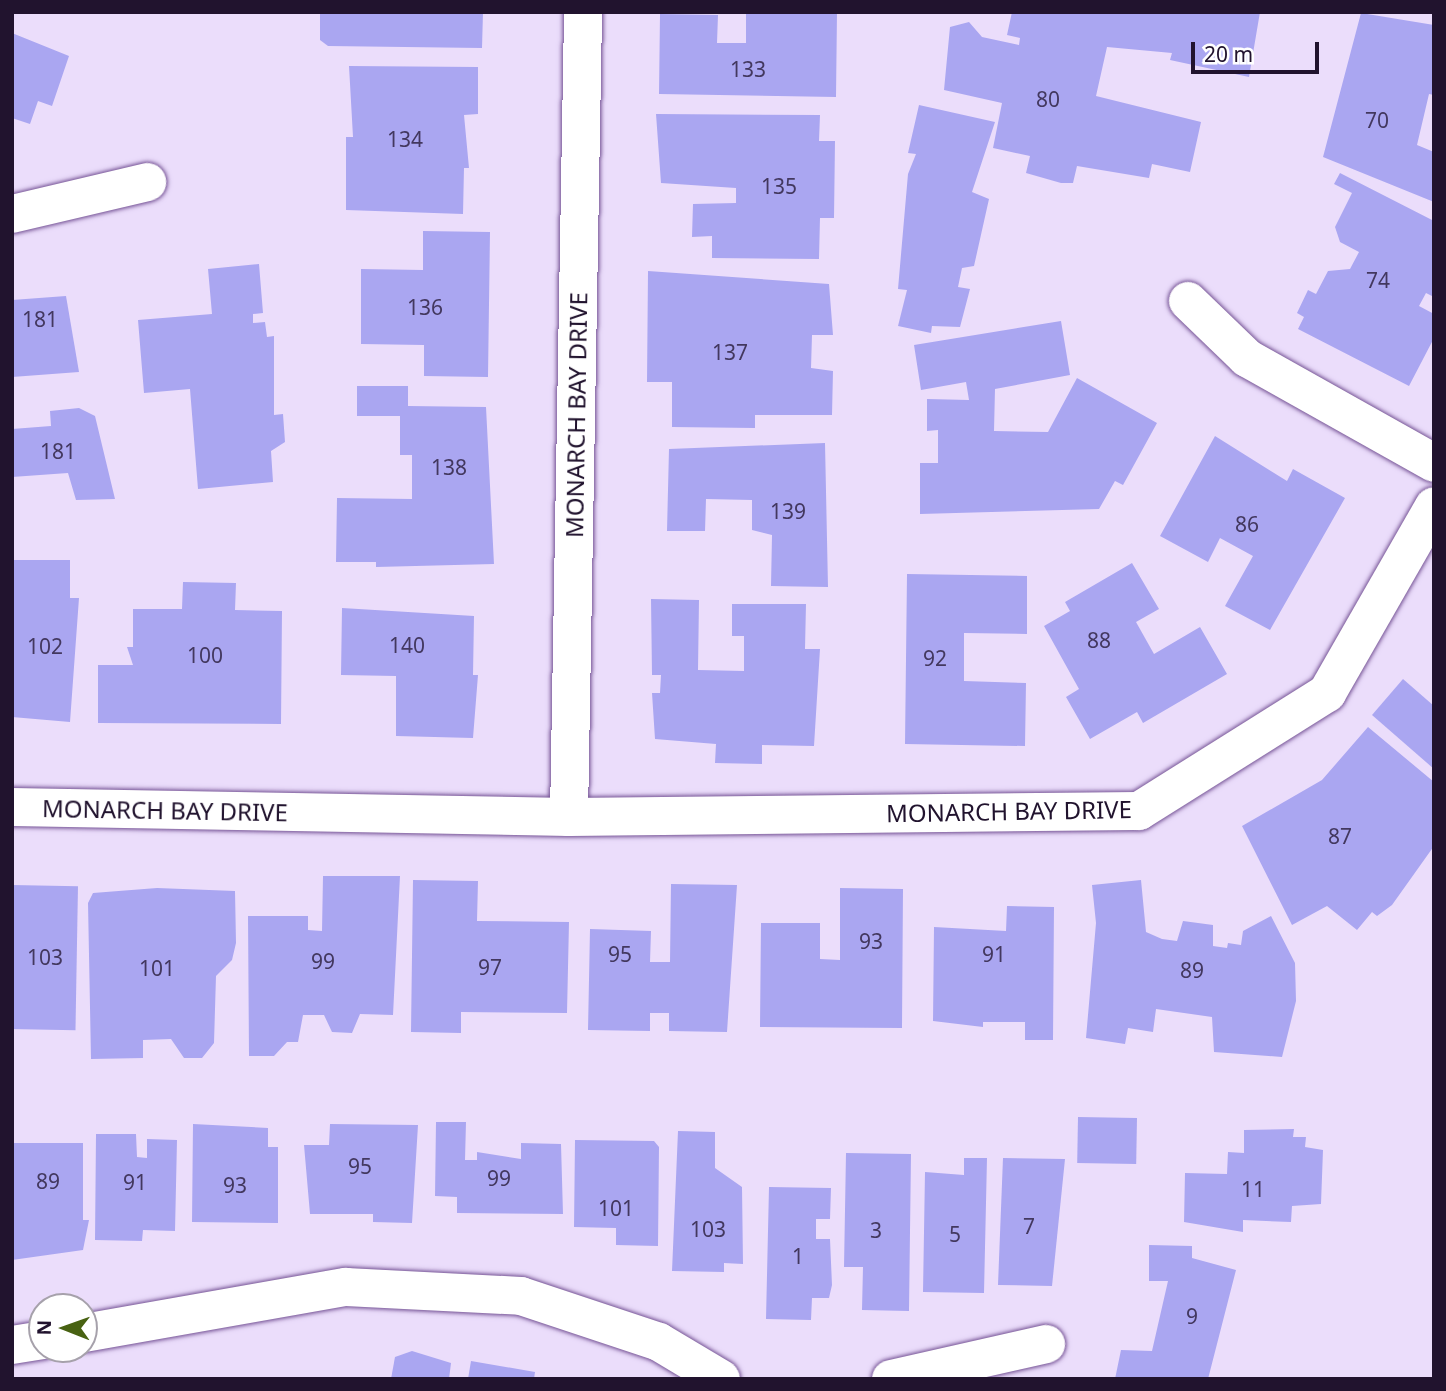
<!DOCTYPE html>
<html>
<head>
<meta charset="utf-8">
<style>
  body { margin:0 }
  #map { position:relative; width:1446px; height:1391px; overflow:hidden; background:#ebddfb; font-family:"Noto Sans",sans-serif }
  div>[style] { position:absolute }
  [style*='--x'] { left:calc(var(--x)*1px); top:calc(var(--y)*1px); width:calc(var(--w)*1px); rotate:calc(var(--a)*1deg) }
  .building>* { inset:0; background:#aaa6f1; transform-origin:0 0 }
  .roads { filter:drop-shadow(0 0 2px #765496) drop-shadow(0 0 2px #765496) }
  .minor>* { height:38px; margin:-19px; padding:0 19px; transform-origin:19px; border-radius:19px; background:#fff }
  span { translate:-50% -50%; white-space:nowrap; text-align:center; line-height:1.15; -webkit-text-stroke:6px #fff; paint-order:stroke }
  .number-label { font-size:21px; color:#43385f }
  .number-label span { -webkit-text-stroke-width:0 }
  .street-label { font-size:24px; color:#21132e }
  .frame { position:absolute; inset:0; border:14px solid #21132e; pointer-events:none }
  .north { position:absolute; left:28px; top:1293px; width:70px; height:70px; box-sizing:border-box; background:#fff; border:2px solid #a6a1ab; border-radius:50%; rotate:271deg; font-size:19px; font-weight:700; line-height:28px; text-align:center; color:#21132e }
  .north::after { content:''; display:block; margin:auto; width:24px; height:32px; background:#486212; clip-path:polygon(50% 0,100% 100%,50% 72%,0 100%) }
  .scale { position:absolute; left:1191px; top:42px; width:128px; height:32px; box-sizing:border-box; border:4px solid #21132e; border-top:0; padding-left:9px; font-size:21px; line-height:24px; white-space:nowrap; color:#21132e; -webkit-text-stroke:5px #fff; paint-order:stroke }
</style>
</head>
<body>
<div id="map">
  <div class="building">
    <div style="clip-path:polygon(320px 12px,483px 12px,482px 48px,328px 46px,320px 40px)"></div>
    <div style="clip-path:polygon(746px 12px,837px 12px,836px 97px,659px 94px,660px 14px,718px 15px,717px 43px,746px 43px)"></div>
    <div style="clip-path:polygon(1012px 12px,1260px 12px,1249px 77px,1170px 60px,1172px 53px,1107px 47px,1096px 96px,1201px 122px,1190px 172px,1152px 164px,1149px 178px,1077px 166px,1073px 183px,1061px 183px,1026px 173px,1030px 156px,993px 148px,1002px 103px,944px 90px,950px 27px,969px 22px,982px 37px,1019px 45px,1020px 38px,1007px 35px)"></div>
    <div style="clip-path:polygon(1361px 13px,1434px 25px,1434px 95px,1429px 94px,1417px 145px,1434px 152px,1434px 202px,1323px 157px)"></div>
    <div style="clip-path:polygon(12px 33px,69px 56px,52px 106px,38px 101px,30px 124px,12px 118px)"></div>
    <div style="clip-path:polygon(349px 66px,478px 67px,478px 114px,464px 115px,469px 168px,464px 168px,463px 214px,346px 210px,346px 137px,353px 137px)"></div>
    <div style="clip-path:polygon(919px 105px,995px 122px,972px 192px,989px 199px,974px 266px,962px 268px,958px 287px,970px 289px,960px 327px,932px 326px,931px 333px,898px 326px,907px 290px,898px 289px,908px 174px,916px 154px,908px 153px)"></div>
    <div style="clip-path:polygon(656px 114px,820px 115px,819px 141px,835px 141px,834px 218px,820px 218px,819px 259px,712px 258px,712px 236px,692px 237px,693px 204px,736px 203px,736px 188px,661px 183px)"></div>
    <div style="clip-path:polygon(1340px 173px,1434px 221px,1434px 297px,1426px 293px,1419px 306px,1434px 314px,1434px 338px,1409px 386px,1298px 329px,1304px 317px,1297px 313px,1308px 290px,1316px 294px,1328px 271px,1350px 269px,1359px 252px,1340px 242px,1335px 227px,1352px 193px,1334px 184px)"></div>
    <div style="clip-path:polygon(423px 231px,490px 232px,488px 377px,424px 376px,424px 345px,361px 344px,361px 269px,423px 270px)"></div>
    <div style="clip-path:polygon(259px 264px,263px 313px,253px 314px,253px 323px,265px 322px,267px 337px,274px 336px,274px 415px,283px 414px,285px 442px,271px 451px,273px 482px,198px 489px,190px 389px,144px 393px,138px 320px,212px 314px,208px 269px)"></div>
    <div style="clip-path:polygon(648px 271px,829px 284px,833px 335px,812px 335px,811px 368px,833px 371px,832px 415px,755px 415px,755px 428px,672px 427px,672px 382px,647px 382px)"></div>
    <div style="clip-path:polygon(66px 296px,79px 372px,12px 377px,12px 300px)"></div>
    <div style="clip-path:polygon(1061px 321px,1070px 375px,995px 389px,994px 431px,1048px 432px,1077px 378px,1157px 423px,1123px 485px,1115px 481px,1099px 509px,920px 514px,920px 463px,938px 463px,938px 430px,927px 431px,927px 399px,969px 400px,966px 382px,921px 390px,914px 345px)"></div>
    <div style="clip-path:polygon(357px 386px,408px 386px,408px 406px,486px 407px,494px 564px,376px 567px,376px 562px,336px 562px,337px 498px,412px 499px,412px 455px,400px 455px,400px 416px,357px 416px)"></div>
    <div style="clip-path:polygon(79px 408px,95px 416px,115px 499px,76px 500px,68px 473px,12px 477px,12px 429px,51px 426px,50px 411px)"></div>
    <div style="clip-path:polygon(1215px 436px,1287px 481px,1293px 469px,1345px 498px,1270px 630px,1225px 606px,1253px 556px,1220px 538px,1208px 562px,1160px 536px)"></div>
    <div style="clip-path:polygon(825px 443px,828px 587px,771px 586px,772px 535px,752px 530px,752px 500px,706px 499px,705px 531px,667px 531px,669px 449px)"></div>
    <div style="clip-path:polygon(12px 560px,70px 560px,70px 598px,79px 598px,70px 722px,12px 717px)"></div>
    <div style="clip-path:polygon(1132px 563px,1159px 609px,1136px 622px,1154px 654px,1200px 627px,1227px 674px,1143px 723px,1137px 712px,1090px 739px,1066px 697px,1079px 689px,1044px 626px,1070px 611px,1065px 602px)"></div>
    <div style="clip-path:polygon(907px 574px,1027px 576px,1027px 634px,964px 633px,964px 681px,1026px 683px,1025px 746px,905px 744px)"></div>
    <div style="clip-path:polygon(183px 582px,236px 583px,235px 610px,282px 611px,281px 724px,98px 723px,98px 665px,133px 665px,127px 647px,133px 647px,133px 609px,182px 609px)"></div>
    <div style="clip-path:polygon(651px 599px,699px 600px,698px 670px,744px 671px,744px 636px,732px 636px,732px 604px,806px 604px,805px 649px,820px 649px,814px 746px,762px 745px,762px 764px,715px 763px,716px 744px,655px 739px,652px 693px,660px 693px,661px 675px,652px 675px)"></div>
    <div style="clip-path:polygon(342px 608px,474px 616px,473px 675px,478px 675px,473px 738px,396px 736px,396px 676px,341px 675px)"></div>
    <div style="clip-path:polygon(1403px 679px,1434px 706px,1434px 769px,1372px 715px)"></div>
    <div style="clip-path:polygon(1368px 727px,1434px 782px,1434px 846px,1392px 905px,1377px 916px,1372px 912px,1357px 930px,1327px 906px,1292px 925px,1242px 826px,1322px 780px)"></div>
    <div style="clip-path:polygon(323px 876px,400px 876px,393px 1015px,360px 1014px,352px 1033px,332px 1032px,324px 1015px,303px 1015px,298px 1042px,287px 1042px,274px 1056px,249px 1056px,248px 916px,308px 916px,308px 930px,322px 931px)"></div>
    <div style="clip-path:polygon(413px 880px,478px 881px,477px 921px,569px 922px,567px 1013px,461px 1012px,461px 1033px,411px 1032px)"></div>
    <div style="clip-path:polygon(1141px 880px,1146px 932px,1162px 939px,1177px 941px,1183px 921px,1213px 925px,1213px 946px,1227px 948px,1228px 943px,1241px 945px,1243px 931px,1271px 916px,1295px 963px,1296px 1001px,1282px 1057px,1214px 1052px,1212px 1017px,1156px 1009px,1153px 1032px,1128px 1028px,1125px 1044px,1086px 1038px,1096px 923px,1092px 885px)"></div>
    <div style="clip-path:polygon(671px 884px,737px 885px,727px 1032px,669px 1031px,669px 1013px,650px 1013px,650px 1031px,588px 1030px,590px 929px,651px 931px,650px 962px,670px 962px)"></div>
    <div style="left:12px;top:885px;width:66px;height:144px;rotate:1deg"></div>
    <div style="clip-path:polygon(157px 888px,235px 891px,236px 943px,232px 960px,216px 976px,214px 1043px,202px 1058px,184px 1058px,171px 1039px,143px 1040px,143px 1058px,91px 1059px,88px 903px,93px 893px)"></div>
    <div style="clip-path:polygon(840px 888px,903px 889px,902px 1028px,760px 1027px,761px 923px,820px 923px,820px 959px,840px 960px)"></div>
    <div style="clip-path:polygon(1007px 906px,1054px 907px,1053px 1040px,1025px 1040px,1025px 1022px,983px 1022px,983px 1027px,933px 1021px,934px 927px,1006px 931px)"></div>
    <div style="left:1078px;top:1117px;width:59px;height:46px;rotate:1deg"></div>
    <div style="clip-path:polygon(436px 1122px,466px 1122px,465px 1160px,477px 1160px,477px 1152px,521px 1159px,521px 1143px,561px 1144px,563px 1214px,457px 1213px,457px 1197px,435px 1196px)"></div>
    <div style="clip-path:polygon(193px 1124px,268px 1128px,268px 1147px,278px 1147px,278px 1223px,192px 1222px)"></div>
    <div style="clip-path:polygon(330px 1124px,418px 1125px,412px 1223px,373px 1222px,373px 1214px,310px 1214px,304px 1145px,329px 1145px)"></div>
    <div style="clip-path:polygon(1294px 1129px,1293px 1137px,1306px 1137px,1305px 1147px,1323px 1150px,1321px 1204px,1292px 1206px,1291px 1222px,1243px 1220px,1243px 1232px,1184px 1222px,1185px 1173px,1227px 1174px,1228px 1152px,1244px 1153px,1244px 1130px)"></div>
    <div style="clip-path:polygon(678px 1131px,715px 1132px,715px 1168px,742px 1187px,743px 1264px,724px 1263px,724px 1272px,672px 1271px)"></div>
    <div style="clip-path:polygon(96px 1134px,136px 1134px,137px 1157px,147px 1158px,147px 1139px,177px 1140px,175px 1231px,143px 1230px,142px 1241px,95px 1240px)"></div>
    <div style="clip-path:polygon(575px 1140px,654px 1141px,659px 1147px,658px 1246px,616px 1245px,616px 1228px,574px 1227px)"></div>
    <div style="clip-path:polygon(12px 1143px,83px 1143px,83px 1220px,89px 1220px,83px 1250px,12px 1260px)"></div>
    <div style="clip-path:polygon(846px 1153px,911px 1154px,909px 1311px,862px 1310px,863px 1267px,844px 1267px)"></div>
    <div style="clip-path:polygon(964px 1158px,987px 1158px,984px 1293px,923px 1292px,925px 1172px,964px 1175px)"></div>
    <div style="clip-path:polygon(1003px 1158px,1065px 1159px,1052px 1286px,998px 1285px)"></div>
    <div style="clip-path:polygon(769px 1187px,831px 1188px,830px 1219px,816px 1219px,816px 1239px,830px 1239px,832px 1285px,829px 1298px,812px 1298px,811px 1320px,766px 1319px)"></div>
    <div style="clip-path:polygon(1149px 1245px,1192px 1246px,1192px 1258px,1236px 1270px,1208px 1379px,1115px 1379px,1121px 1350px,1152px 1351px,1168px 1281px,1149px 1281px)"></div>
    <div style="clip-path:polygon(412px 1351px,451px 1363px,449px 1379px,391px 1379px,395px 1357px)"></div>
    <div style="clip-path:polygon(471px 1361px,535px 1372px,534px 1379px,468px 1379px)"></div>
  </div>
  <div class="roads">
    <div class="minor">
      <div style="--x:12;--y:214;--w:139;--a:-13.3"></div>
      <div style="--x:1188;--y:301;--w:82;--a:44"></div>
      <div style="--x:1247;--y:358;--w:214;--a:29.3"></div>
      <div style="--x:12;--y:807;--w:557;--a:1.03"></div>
      <div style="--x:569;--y:817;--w:570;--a:-0.6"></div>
      <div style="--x:1139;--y:811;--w:222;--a:-32.1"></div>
      <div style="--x:1327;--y:693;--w:215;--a:-60.2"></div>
      <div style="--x:569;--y:817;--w:805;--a:-89"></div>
      <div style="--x:84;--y:1333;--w:266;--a:-10"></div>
      <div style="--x:346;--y:1287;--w:175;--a:2.9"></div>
      <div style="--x:521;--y:1296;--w:145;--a:18.4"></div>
      <div style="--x:659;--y:1342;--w:72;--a:30.8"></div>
      <div style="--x:12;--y:1345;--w:30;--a:-9"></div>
      <div style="--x:891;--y:1379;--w:159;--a:-12.7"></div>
    </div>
  </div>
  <div class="number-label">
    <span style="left:748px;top:69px">133</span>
    <span style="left:1048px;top:99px">80</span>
    <span style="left:1377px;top:120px">70</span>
    <span style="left:405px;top:139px">134</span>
    <span style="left:779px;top:186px">135</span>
    <span style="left:1378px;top:280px">74</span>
    <span style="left:425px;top:307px">136</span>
    <span style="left:40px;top:319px">181</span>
    <span style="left:730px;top:352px">137</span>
    <span style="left:58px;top:451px">181</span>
    <span style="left:449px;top:467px">138</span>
    <span style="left:788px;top:511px">139</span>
    <span style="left:1247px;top:524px">86</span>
    <span style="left:1099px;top:640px">88</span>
    <span style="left:407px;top:645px">140</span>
    <span style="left:45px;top:646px">102</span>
    <span style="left:205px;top:655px">100</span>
    <span style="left:935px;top:658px">92</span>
    <span style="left:1340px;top:836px">87</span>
    <span style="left:871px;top:941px">93</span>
    <span style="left:620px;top:954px">95</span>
    <span style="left:994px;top:954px">91</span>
    <span style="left:45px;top:957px">103</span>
    <span style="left:323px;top:961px">99</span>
    <span style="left:490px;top:967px">97</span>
    <span style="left:157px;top:968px">101</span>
    <span style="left:1192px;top:970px">89</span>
    <span style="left:360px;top:1166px">95</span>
    <span style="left:499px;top:1178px">99</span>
    <span style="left:48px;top:1181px">89</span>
    <span style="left:135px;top:1182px">91</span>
    <span style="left:235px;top:1185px">93</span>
    <span style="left:1253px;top:1189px">11</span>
    <span style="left:616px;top:1208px">101</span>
    <span style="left:1029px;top:1226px">7</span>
    <span style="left:708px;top:1229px">103</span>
    <span style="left:876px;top:1230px">3</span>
    <span style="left:955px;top:1234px">5</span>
    <span style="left:798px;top:1256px">1</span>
    <span style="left:1192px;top:1316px">9</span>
  </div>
  <div class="street-label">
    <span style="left:576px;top:415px;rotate:-89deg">MONARCH BAY DRIVE</span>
    <span style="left:165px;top:810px;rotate:1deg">MONARCH BAY DRIVE</span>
    <span style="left:1009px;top:811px;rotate:-1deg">MONARCH BAY DRIVE</span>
  </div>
  <div class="frame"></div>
  <div class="north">N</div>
  <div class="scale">20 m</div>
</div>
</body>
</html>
